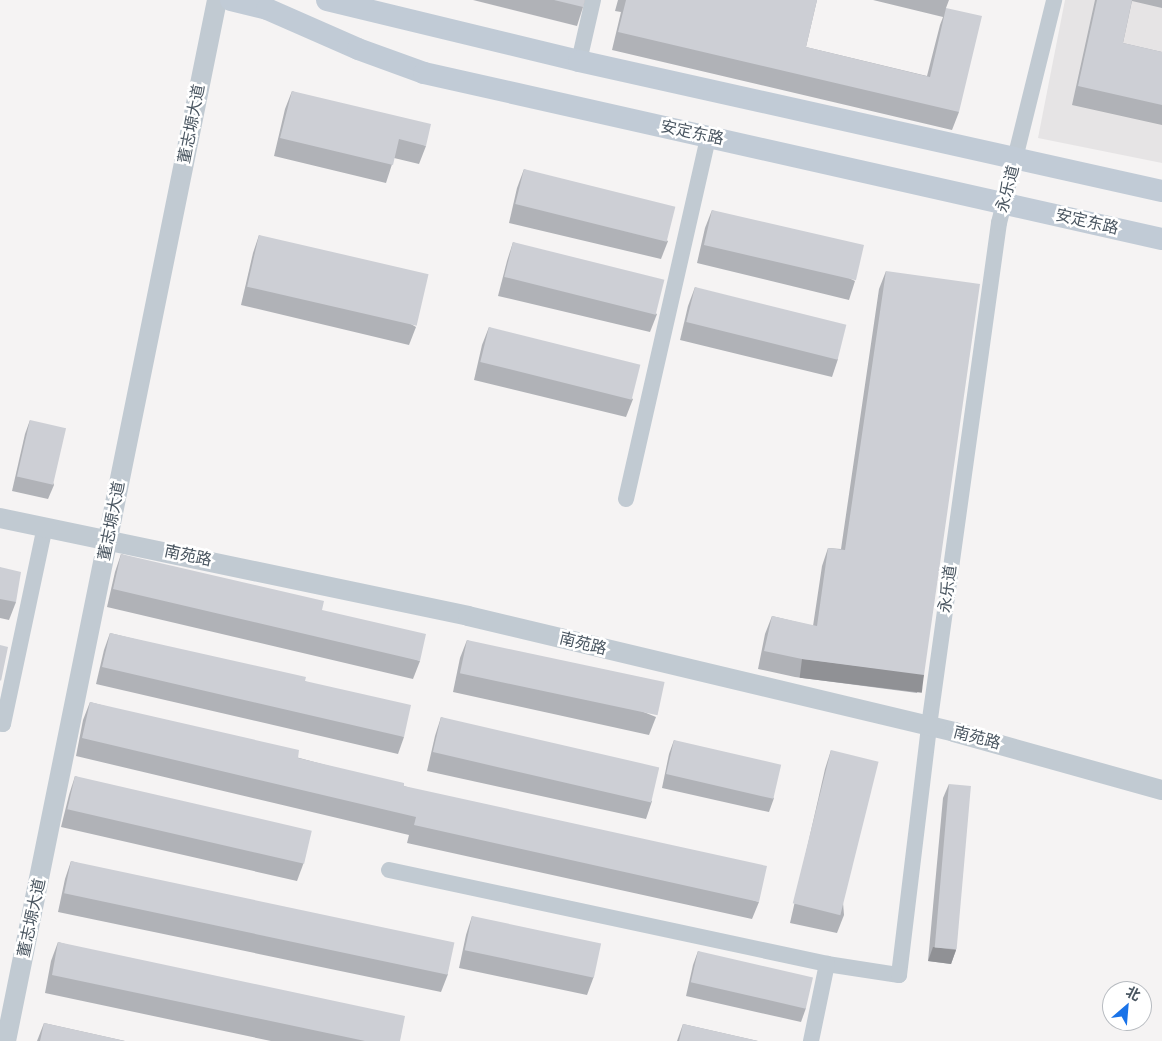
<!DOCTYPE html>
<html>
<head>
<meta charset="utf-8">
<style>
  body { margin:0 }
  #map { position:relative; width:1162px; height:1041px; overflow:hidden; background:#f5f3f3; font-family:"Space Grotesk","Noto Sans SC",sans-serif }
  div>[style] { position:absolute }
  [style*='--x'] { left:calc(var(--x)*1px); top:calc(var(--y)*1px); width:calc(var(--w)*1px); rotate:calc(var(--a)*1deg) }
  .education>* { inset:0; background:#e6e4e5 }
  .minor>* { height:16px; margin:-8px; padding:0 8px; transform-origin:8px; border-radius:8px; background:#c1cad2 }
  .tertiary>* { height:20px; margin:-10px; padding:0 10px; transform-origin:10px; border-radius:10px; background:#c1cad2 }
  .secondary>* { height:22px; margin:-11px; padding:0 11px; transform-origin:11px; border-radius:11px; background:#c1cbd6 }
  .wall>* { inset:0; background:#b0b2b7 }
  .shaded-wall>* { inset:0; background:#909195; transform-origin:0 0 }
  .building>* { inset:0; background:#cdcfd5; transform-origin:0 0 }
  span { translate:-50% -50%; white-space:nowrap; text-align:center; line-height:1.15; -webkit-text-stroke:5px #fff; paint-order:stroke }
  .street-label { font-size:16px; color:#4a5661 }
  .north { position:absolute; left:1102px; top:981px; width:50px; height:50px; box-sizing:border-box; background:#fff; border:1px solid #b7bbc0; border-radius:50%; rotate:27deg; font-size:14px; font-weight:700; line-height:20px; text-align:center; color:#4a5661 }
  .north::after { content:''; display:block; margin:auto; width:18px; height:22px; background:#1a73e8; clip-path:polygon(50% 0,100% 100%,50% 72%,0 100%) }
</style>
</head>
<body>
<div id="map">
  <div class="education">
    <div style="clip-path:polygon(1065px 0,1162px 0,1162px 163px,1038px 138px)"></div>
  </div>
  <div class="minor">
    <div style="--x:579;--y:61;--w:63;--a:-77.1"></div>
    <div style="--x:626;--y:499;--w:371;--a:-77.2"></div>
    <div style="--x:0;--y:723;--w:3;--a:18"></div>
    <div style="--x:3;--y:724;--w:201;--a:-78"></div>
    <div style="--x:389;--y:870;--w:448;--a:12.1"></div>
    <div style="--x:827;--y:964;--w:73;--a:8.7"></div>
    <div style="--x:899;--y:975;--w:251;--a:-83.1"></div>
    <div style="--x:929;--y:726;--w:508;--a:-82.08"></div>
    <div style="--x:999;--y:223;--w:230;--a:-76.1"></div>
    <div style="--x:811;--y:1041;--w:79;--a:-78.3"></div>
  </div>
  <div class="tertiary">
    <div style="--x:0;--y:518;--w:478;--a:11.8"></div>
    <div style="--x:468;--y:616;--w:500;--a:13.4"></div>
    <div style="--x:954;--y:732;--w:216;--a:15.6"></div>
    <div style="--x:6;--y:1041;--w:1062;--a:-78.54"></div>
  </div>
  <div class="secondary">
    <div style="--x:231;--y:0;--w:37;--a:14"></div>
    <div style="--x:267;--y:9;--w:99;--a:23.7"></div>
    <div style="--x:358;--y:49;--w:70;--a:20"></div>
    <div style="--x:424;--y:73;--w:756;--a:12.68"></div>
    <div style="--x:327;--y:0;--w:259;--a:13.6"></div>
    <div style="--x:579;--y:61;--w:597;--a:12.57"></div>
  </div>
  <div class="wall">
    <div style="clip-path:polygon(473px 0,585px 0,583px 7px,577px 26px)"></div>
    <div style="clip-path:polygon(618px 0,817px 0,806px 47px,927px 76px,940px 25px,943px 17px,873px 0,949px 0,946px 8px,959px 112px,952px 130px,612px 50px,621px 12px,615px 11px)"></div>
    <div style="clip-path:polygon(1095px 0,1162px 0,1162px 8px,1132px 1px,1123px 43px,1162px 52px,1162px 125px,1072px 105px)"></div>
    <div style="clip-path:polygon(292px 91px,426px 146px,419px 164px,394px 158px,386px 183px,274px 156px,285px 109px)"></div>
    <div style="clip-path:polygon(524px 169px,668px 241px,661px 259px,509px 223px,517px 188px)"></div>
    <div style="clip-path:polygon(712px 210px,855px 281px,849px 300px,697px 263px,705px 228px)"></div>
    <div style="clip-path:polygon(259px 235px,416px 327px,409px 345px,241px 305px,253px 253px)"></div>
    <div style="clip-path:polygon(513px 242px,657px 314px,650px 332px,498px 296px,507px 261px)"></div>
    <div style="clip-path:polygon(886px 271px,924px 675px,917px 693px,795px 677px,758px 669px,765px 634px,772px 616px,813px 626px,822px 566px,828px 548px,841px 549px,879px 289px)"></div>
    <div style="clip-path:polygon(695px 287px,838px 359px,832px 377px,680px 340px,688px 306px)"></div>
    <div style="clip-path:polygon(489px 327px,633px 399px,626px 417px,474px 380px,482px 345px)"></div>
    <div style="clip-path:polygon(30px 420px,54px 485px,48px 499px,12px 491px,25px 434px)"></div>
    <div style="clip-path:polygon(121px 554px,420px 661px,413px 679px,107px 607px,115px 572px)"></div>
    <div style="clip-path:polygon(0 567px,16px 602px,9px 620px,0 618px)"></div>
    <div style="clip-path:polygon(110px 633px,305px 681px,404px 737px,398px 754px,96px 684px,104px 650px)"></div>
    <div style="clip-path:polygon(467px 640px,656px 717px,649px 735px,453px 692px,460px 658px)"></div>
    <div style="clip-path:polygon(90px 702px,404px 786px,759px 902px,752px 919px,407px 843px,409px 835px,76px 756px,83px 720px)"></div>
    <div style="clip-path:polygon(441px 717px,652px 801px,646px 819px,427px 771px,435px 736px)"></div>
    <div style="clip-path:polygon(674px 740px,774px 798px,769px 812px,662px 788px,669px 754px)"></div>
    <div style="clip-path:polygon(831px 750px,844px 915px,837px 933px,790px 923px,825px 769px)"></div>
    <div style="clip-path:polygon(75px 776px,304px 862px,297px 881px,61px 827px,69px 795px)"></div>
    <div style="clip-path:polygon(949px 784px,956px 950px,951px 964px,928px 961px,943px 798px)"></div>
    <div style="clip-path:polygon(71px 861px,448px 974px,441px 992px,58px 912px,65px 879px)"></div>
    <div style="clip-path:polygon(472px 916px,594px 976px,587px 995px,459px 968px,466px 935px)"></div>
    <div style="clip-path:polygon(58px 942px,400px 1041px,271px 1041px,45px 993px,51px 961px)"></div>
    <div style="clip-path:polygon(698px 951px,806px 1008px,801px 1022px,686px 996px,693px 965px)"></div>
    <div style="clip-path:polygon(44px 1023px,125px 1041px,37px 1041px)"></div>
    <div style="clip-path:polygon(683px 1024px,758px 1041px,677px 1041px)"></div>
  </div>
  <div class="shaded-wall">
    <div style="left:802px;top:659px;width:123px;height:19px;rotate:7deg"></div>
    <div style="clip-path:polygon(933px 947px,956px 950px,951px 964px,928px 961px)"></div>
  </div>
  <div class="building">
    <div style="clip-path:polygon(554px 0,585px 0,583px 7px)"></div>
    <div style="clip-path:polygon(626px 0,817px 0,806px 47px,930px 77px,946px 8px,982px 16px,959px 112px,618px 32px)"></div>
    <div style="clip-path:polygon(1097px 0,1132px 0,1123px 43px,1162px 52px,1162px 105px,1078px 86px)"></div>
    <div style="clip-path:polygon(292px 91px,431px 124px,426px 146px,399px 139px,393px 165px,280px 138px)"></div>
    <div style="left:524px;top:169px;width:156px;height:36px;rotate:14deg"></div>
    <div style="left:712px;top:210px;width:156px;height:36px;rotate:13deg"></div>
    <div style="left:259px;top:235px;width:174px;height:53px;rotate:13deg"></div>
    <div style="left:513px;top:242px;width:156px;height:36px;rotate:14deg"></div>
    <div style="clip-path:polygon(886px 271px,980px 284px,924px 675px,802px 659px,764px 651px,772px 616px,817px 626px,828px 548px,845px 550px)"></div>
    <div style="left:695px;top:287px;width:156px;height:36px;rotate:14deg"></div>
    <div style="left:489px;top:327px;width:156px;height:36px;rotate:14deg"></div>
    <div style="left:30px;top:420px;width:37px;height:58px;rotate:13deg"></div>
    <div style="clip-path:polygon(121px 554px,324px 601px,322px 610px,426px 634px,420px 661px,113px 589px)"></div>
    <div style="clip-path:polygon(0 567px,21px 572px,16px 602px,0 599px)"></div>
    <div style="clip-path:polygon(110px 633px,306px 677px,305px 681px,411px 705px,404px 737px,102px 667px)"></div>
    <div style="left:467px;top:640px;width:202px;height:34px;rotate:12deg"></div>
    <div style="clip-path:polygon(0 645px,8px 647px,1px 681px,0 680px)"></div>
    <div style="clip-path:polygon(90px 702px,299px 750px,298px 758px,404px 783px,404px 786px,767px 866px,759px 902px,414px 825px,416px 817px,82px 738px)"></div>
    <div style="left:441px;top:717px;width:224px;height:36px;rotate:13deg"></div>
    <div style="left:674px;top:740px;width:110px;height:35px;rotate:13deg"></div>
    <div style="left:831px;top:750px;width:49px;height:158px;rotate:14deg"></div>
    <div style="left:75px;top:776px;width:243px;height:34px;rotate:13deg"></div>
    <div style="left:949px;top:784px;width:22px;height:164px;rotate:5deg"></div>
    <div style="left:71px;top:861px;width:392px;height:33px;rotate:12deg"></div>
    <div style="left:472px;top:916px;width:132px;height:35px;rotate:12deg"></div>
    <div style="clip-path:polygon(58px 942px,405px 1016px,400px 1041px,365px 1041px,52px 975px)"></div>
    <div style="left:698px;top:951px;width:118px;height:32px;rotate:13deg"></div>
    <div style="clip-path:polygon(44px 1023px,125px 1041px,40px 1041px)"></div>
    <div style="clip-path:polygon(683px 1024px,758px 1041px,679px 1041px)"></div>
  </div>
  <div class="street-label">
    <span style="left:192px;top:124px;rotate:-79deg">董志塬大道</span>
    <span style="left:692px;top:133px;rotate:12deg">安定东路</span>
    <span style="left:1008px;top:189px;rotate:-75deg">永乐道</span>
    <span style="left:1087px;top:222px;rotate:13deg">安定东路</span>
    <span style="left:112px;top:521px;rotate:-79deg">董志塬大道</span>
    <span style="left:188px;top:556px;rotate:12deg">南苑路</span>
    <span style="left:948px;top:589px;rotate:-82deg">永乐道</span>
    <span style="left:583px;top:644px;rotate:14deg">南苑路</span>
    <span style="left:977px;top:738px;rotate:15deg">南苑路</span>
    <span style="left:32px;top:918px;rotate:-78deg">董志塬大道</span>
  </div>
  <div class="north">北</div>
</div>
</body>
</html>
